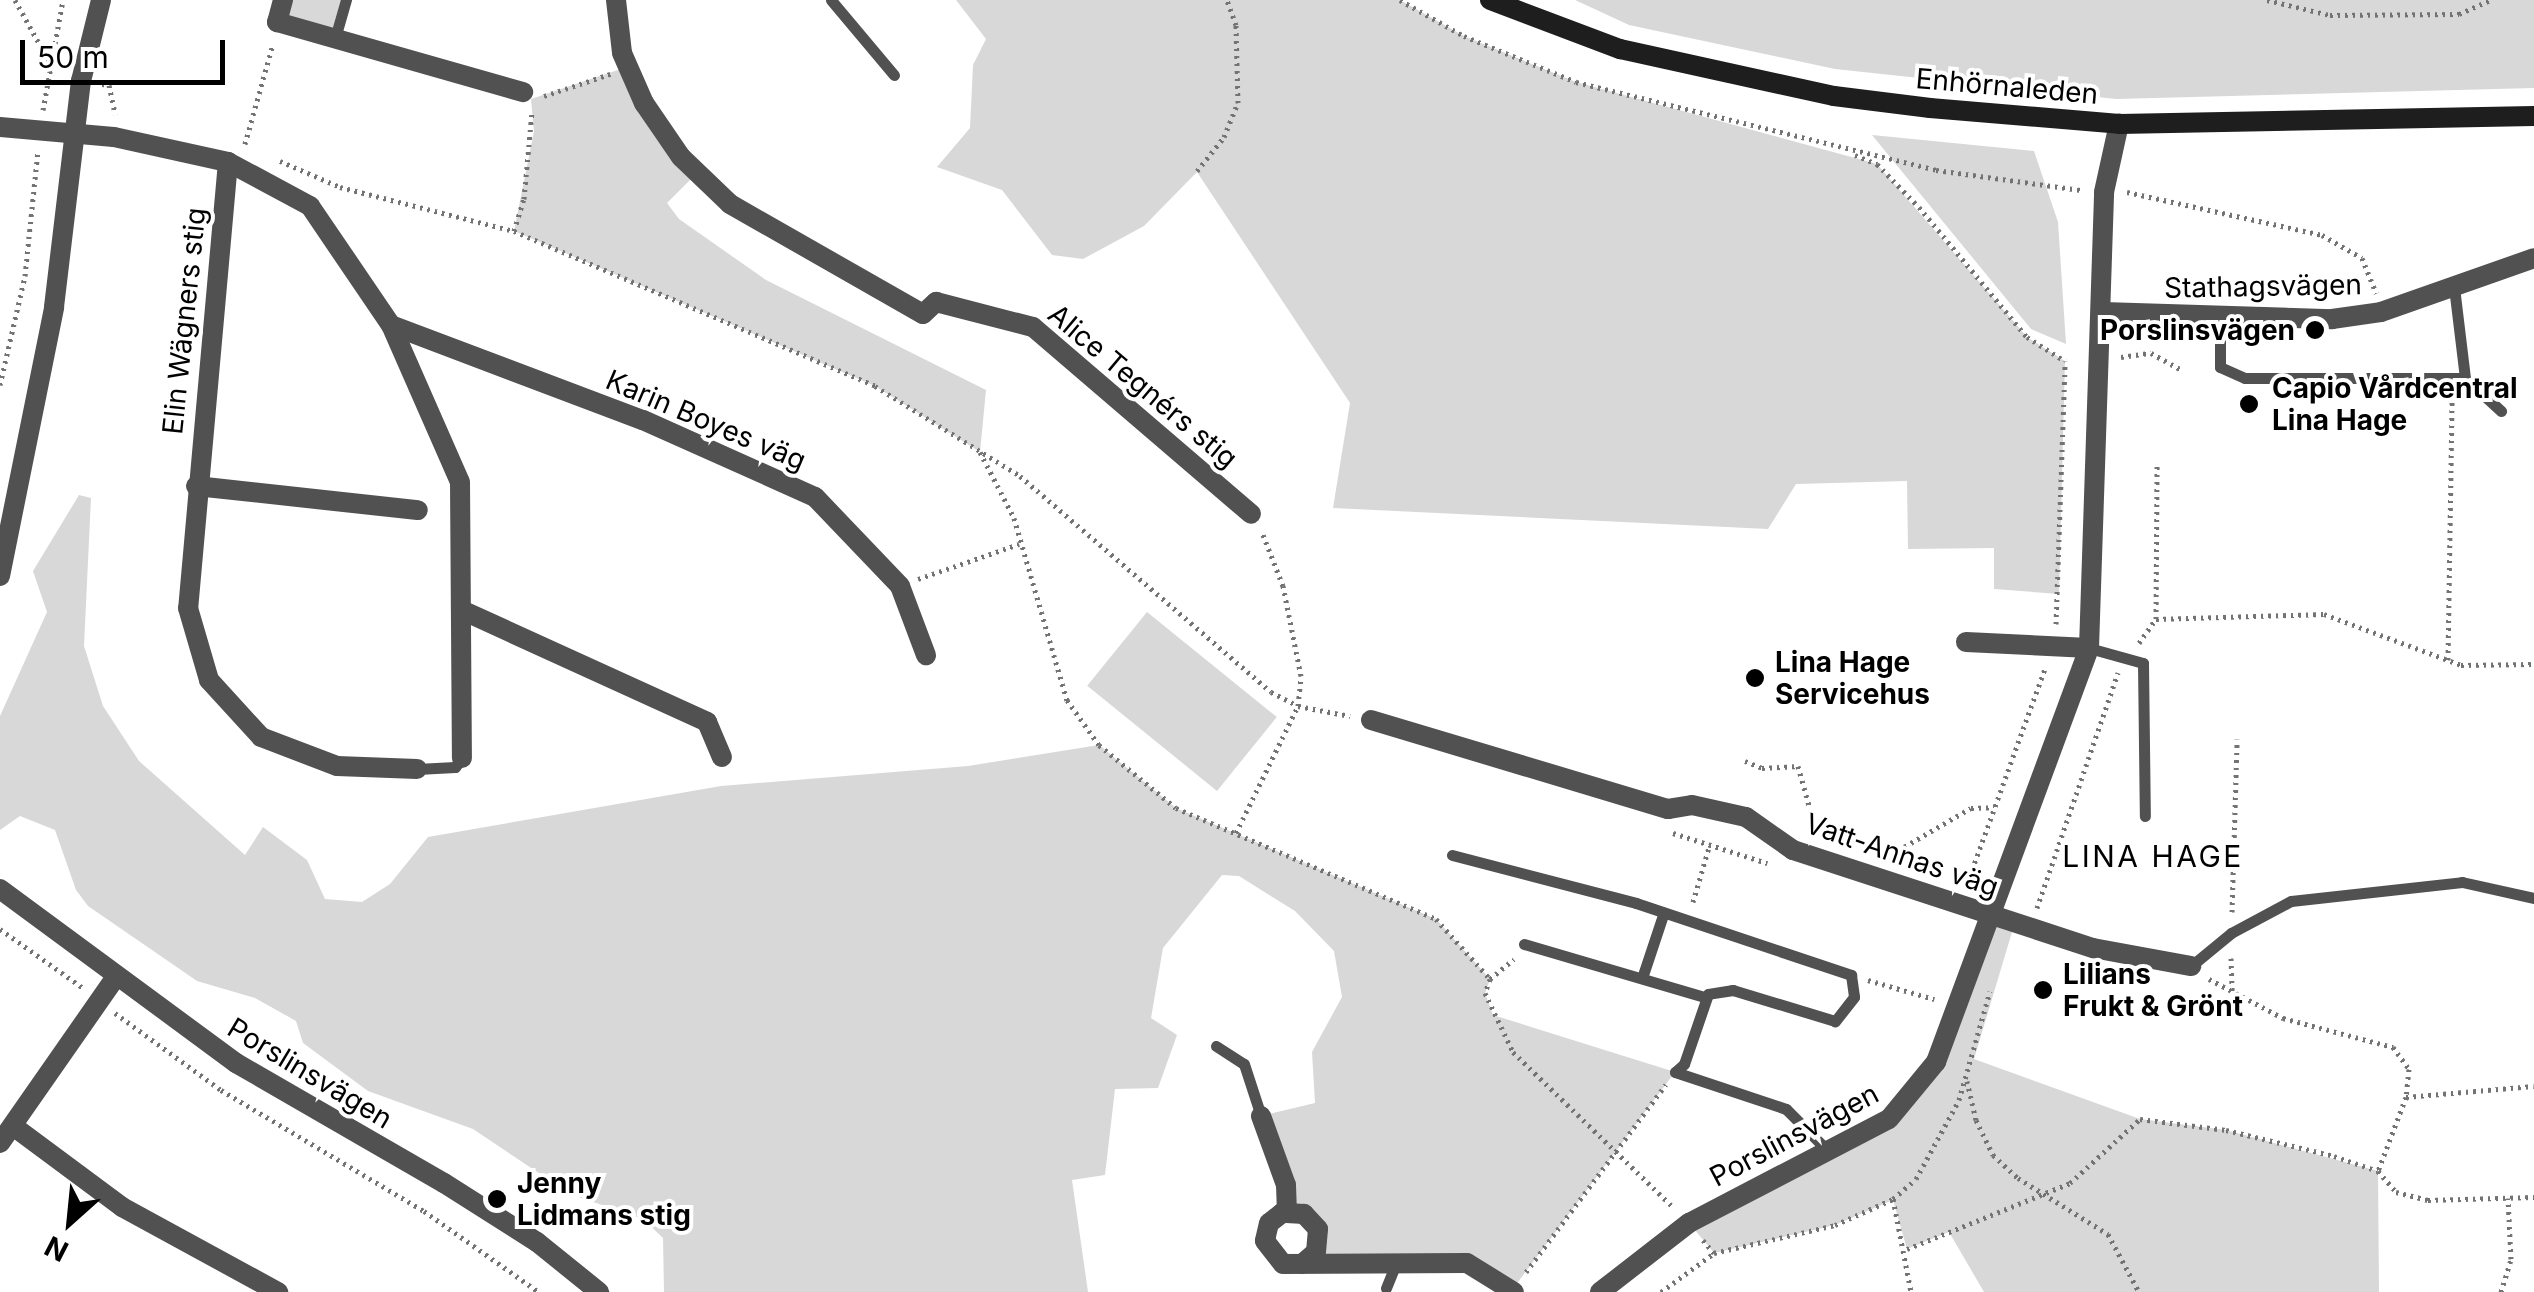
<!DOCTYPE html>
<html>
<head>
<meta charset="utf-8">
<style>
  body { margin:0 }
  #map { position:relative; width:2534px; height:1292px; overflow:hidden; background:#fff; font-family:Inter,sans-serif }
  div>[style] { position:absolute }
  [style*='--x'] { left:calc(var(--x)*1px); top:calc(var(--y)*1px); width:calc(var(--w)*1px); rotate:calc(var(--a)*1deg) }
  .green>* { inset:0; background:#d8d8d8; transform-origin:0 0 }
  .path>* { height:5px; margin-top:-2.5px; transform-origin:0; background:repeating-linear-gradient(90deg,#737373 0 2.5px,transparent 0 7.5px) }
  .lane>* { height:11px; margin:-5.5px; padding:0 5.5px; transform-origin:5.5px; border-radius:5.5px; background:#515151 }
  .street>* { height:20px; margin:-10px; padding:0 10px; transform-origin:10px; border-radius:10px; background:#515151 }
  .secondary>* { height:20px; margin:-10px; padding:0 10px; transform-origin:10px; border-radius:10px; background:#1e1e1e }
  .dots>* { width:28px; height:28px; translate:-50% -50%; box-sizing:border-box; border:5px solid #fff; border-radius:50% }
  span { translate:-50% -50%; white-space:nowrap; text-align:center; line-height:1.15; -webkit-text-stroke:8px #fff; paint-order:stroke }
  .street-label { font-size:28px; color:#000 }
  .poi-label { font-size:28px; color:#000; font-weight:700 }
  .right { translate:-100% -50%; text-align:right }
  .left { translate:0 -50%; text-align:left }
  .neighbourhood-label { font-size:30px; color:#000; letter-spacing:2.5px }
  .north { position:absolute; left:20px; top:1172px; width:100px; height:100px; -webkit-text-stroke:8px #fff; paint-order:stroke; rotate:207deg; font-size:28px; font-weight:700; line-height:40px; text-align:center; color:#000 }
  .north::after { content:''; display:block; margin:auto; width:35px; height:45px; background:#000; clip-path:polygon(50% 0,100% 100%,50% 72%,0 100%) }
  .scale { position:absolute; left:20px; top:40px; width:205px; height:45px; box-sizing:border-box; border:5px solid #000; border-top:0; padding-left:12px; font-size:30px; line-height:35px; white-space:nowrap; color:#000; -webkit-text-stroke:8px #fff; paint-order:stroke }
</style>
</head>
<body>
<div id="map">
  <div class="green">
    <div style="clip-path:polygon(293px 0,341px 0,332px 31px,287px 19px)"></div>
    <div style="clip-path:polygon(956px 0,1400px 0,1464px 36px,1576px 82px,1877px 164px,2027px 337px,2065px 361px,2059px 594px,1994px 589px,1994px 548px,1908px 549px,1907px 481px,1796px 484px,1768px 529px,1333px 508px,1350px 403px,1197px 172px,1144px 226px,1083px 259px,1052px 255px,1002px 190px,937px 167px,970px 128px,973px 65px,986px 39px)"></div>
    <div style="clip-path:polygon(1575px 0,2534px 0,2534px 88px,2116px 99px,1835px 69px,1629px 25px)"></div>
    <div style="clip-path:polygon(627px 67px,697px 173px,667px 203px,679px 219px,766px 280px,986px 390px,980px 452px,875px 386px,514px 231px,534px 131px,531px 99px)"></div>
    <div style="clip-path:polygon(1872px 135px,2034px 151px,2058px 222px,2066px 344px,2031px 329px)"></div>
    <div style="clip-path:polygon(79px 495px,91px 498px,84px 646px,103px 706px,139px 761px,245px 855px,263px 827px,307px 860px,325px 899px,362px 902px,390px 884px,428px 837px,721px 786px,968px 766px,1099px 745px,1176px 808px,1436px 919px,1490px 979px,1485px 993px,1493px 1015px,1675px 1072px,1512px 1290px,1467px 1263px,1302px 1264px,1319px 1242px,1298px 1211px,1261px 1116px,1315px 1103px,1312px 1052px,1342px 997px,1334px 951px,1295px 911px,1239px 876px,1222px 875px,1163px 948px,1151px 1018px,1177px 1035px,1158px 1088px,1115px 1089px,1105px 1175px,1072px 1180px,1088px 1292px,664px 1292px,663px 1238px,643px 1219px,570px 1194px,473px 1129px,368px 1091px,303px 1043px,296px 1021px,255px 998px,197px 981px,88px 906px,76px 890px,55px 830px,20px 816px,0 830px,0 716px,47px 612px,33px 571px)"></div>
    <div style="left:1147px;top:612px;width:167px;height:95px;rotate:39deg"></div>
    <div style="clip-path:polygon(1987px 912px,2015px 922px,1974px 1059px,2140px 1119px,2226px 1130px,2378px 1171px,2379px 1292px,1984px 1292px,1949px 1232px,1907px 1249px,1893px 1200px,1835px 1225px,1714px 1253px,1689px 1223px,1829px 1153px,1918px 1089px)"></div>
  </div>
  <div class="path">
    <div style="--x:15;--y:0;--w:72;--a:60.9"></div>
    <div style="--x:1400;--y:0;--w:73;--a:29.4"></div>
    <div style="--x:1464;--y:36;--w:121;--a:22.3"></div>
    <div style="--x:1576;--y:82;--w:371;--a:13.7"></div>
    <div style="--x:1936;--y:170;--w:146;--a:7.9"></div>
    <div style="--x:2267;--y:0;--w:65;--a:13.4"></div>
    <div style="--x:2330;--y:15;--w:129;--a:-0.4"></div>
    <div style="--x:2459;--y:14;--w:35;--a:-24"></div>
    <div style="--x:102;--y:84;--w:7;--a:8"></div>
    <div style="--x:109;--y:85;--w:30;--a:78"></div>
    <div style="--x:544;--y:96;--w:70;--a:-18.4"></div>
    <div style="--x:43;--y:110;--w:112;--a:-79.7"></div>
    <div style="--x:245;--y:144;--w:104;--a:-74.4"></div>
    <div style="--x:1855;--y:155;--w:24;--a:22"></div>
    <div style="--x:1877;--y:164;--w:60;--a:45.7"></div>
    <div style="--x:1919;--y:207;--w:169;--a:50.3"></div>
    <div style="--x:2027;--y:337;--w:45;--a:32.3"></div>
    <div style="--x:280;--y:161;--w:65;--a:23.4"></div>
    <div style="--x:340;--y:187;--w:179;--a:14.2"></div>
    <div style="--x:514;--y:231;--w:393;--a:23.2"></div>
    <div style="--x:875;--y:386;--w:171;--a:31.8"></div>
    <div style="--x:1020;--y:476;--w:331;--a:40.7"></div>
    <div style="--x:1271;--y:692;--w:30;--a:27"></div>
    <div style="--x:1298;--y:706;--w:53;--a:10.9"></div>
    <div style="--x:1197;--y:171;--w:43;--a:-51.5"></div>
    <div style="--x:1224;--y:137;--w:37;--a:-68"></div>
    <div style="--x:1238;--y:103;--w:78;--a:-91.5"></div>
    <div style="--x:1236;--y:25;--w:27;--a:-110"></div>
    <div style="--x:2127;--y:192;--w:200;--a:12.4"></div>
    <div style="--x:2322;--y:235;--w:46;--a:29.9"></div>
    <div style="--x:2362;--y:258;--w:38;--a:68"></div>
    <div style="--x:514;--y:231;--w:34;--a:-73"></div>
    <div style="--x:524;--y:199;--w:88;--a:-84.8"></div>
    <div style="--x:2121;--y:357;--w:30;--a:-8"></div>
    <div style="--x:2151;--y:353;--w:33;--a:29"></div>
    <div style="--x:0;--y:385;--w:112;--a:-77.1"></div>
    <div style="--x:25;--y:276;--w:126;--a:-84.1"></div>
    <div style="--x:980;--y:452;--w:74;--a:62.7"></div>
    <div style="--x:1014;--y:518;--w:190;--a:73.8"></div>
    <div style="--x:1067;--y:700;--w:55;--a:54.6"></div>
    <div style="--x:1099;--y:745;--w:99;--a:39.3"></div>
    <div style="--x:1176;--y:808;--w:283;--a:23.1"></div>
    <div style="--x:1436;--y:919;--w:81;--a:48"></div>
    <div style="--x:1490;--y:979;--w:15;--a:110"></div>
    <div style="--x:1485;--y:993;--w:65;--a:64.6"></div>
    <div style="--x:1513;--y:1052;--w:221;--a:44.1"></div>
    <div style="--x:918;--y:579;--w:107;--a:-19.1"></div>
    <div style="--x:2156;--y:619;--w:155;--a:-89.6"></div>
    <div style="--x:2056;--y:624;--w:263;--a:-88"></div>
    <div style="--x:2139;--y:643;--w:29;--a:-55"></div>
    <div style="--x:2156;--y:619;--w:168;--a:-1.7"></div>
    <div style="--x:2324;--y:614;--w:146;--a:20.4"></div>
    <div style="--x:2461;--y:665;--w:73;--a:-0.8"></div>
    <div style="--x:2448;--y:660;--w:267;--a:-89.1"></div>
    <div style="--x:1745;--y:761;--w:18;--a:22"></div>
    <div style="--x:1762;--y:768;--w:36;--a:-3"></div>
    <div style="--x:1798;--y:766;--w:71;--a:74.4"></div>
    <div style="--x:1236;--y:833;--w:141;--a:-64"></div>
    <div style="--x:1298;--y:706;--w:30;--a:-84"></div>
    <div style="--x:1301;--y:676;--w:92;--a:-101.3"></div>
    <div style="--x:1283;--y:586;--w:58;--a:-111.3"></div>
    <div style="--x:1673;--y:833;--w:99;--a:17.7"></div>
    <div style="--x:1885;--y:858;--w:99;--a:-30.2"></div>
    <div style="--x:1971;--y:808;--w:23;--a:-2"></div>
    <div style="--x:1967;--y:884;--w:230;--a:-70.1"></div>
    <div style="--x:1693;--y:902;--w:60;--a:-73.7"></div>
    <div style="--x:2037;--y:908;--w:249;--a:-71"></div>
    <div style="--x:2232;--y:912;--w:173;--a:-88.3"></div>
    <div style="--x:0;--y:929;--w:102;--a:35.4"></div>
    <div style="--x:2231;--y:958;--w:37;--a:88"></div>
    <div style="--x:1490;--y:979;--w:31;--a:-40"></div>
    <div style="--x:2209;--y:979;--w:84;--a:27.8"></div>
    <div style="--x:2283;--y:1018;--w:114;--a:14.8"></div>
    <div style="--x:2393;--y:1047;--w:27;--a:54"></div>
    <div style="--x:2409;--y:1069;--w:28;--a:96"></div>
    <div style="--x:2406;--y:1097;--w:79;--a:110.7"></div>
    <div style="--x:1868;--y:980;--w:69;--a:16.1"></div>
    <div style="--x:115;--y:1013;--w:131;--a:36"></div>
    <div style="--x:221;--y:1090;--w:236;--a:30.8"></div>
    <div style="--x:424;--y:1211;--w:141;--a:35.2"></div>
    <div style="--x:1967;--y:1081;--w:40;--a:77"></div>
    <div style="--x:1976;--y:1120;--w:39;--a:64"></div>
    <div style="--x:1993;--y:1155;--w:34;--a:43"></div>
    <div style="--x:2018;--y:1178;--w:106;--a:31.9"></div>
    <div style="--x:2108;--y:1234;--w:66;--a:61.9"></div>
    <div style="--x:2406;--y:1097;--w:128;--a:-4.9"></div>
    <div style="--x:1893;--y:1199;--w:95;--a:79"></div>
    <div style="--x:1703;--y:1240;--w:17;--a:50"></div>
    <div style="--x:1907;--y:1249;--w:176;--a:-22"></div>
    <div style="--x:2070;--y:1183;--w:95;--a:-42.4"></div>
    <div style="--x:2140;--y:1119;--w:87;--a:7.3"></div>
    <div style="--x:2226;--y:1130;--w:111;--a:13.5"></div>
    <div style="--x:2334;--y:1156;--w:46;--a:18.8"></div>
    <div style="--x:2378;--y:1171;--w:28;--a:49"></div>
    <div style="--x:2396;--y:1192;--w:33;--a:14"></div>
    <div style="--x:2428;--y:1200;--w:106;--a:-1.6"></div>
    <div style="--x:1526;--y:1272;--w:234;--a:-53.3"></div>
    <div style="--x:1661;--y:1292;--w:66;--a:-36.3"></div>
    <div style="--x:1714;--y:1253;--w:124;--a:-13"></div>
    <div style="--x:1835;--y:1225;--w:64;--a:-24.1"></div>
    <div style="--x:1893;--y:1199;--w:30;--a:-41"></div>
    <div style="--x:1916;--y:1179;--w:90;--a:-61.4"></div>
    <div style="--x:1959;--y:1100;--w:113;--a:-74.1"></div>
    <div style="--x:2501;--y:1292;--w:34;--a:-73"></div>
    <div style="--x:2511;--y:1259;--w:61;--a:-92.8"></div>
  </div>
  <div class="lane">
    <div style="--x:831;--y:0;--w:98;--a:50"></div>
    <div style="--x:335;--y:38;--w:40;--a:-74"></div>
    <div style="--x:2454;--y:287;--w:92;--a:83.1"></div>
    <div style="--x:2465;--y:378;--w:49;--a:42.5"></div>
    <div style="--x:2220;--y:319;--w:48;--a:90"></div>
    <div style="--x:2220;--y:367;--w:27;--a:24"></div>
    <div style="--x:2245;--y:378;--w:220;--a:0"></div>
    <div style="--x:2089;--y:648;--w:56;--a:15.5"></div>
    <div style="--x:2143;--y:663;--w:153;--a:89.3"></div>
    <div style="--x:417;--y:769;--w:38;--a:-3"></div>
    <div style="--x:455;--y:767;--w:11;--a:-52"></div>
    <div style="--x:1452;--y:855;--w:190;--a:14.6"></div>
    <div style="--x:1636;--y:903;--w:227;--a:18.5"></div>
    <div style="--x:1851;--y:975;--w:22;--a:82"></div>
    <div style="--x:1854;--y:997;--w:31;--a:128"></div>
    <div style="--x:1835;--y:1021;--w:107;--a:-163.1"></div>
    <div style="--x:1733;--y:990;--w:25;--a:171"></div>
    <div style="--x:1708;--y:994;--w:74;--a:108.9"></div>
    <div style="--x:1684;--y:1064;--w:12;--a:138"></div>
    <div style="--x:1675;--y:1072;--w:117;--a:18.4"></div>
    <div style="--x:1786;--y:1109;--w:61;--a:45"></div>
    <div style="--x:1524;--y:944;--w:188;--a:16.4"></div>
    <div style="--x:2191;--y:966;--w:52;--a:-39.5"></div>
    <div style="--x:2231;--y:933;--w:68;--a:-28.1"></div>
    <div style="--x:2291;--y:901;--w:172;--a:-6.3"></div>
    <div style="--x:2462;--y:882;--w:74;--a:12.5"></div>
    <div style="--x:1642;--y:978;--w:66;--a:-71.6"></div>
    <div style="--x:1216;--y:1046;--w:33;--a:33"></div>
    <div style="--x:1244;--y:1064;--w:55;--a:71.9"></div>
    <div style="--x:1386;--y:1288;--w:29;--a:-68"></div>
  </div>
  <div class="street">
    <div style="--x:283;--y:0;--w:23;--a:105"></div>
    <div style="--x:277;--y:22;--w:256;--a:15.9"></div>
    <div style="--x:616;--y:0;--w:53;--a:83.5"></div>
    <div style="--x:622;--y:53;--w:55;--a:66.3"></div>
    <div style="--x:644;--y:103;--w:65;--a:55.6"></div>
    <div style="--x:681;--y:157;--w:68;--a:43.8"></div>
    <div style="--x:730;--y:204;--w:222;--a:29.7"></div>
    <div style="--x:923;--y:314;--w:18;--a:-43"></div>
    <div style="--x:936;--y:302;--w:100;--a:14.5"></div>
    <div style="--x:1033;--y:327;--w:287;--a:40.6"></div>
    <div style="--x:0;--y:127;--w:114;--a:5"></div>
    <div style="--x:114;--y:137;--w:117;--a:12.4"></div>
    <div style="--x:228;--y:162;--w:93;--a:28.2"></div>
    <div style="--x:310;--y:206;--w:144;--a:55.8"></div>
    <div style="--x:391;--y:325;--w:171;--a:66.3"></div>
    <div style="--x:460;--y:482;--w:276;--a:89.6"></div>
    <div style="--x:228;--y:162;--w:448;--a:95.1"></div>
    <div style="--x:188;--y:608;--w:75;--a:73.7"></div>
    <div style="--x:209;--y:680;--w:77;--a:47.6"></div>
    <div style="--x:261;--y:737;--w:81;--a:20.9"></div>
    <div style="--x:337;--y:766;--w:80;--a:2.1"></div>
    <div style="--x:2103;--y:312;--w:229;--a:1.8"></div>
    <div style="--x:2332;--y:319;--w:49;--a:-8.1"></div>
    <div style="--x:2381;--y:312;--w:162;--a:-19.4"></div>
    <div style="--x:391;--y:325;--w:269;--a:20.7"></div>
    <div style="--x:643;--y:420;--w:188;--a:24.1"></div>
    <div style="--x:815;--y:497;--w:123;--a:46.3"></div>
    <div style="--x:900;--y:586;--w:74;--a:69.4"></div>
    <div style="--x:196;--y:486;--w:223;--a:6.2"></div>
    <div style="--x:0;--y:576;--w:274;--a:-78.6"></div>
    <div style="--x:54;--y:307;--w:228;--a:-83.2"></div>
    <div style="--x:81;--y:81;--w:83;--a:-76.1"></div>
    <div style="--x:466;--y:612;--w:265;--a:24.5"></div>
    <div style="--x:707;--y:722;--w:38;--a:67"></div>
    <div style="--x:1966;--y:642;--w:123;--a:2.8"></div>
    <div style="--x:1371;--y:720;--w:310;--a:16.7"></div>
    <div style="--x:1668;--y:809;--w:24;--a:-9"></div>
    <div style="--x:1692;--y:805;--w:55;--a:12.5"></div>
    <div style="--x:1746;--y:817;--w:57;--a:35.1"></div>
    <div style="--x:1793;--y:850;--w:316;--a:18.1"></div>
    <div style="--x:2093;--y:948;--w:100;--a:10.4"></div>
    <div style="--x:0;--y:889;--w:293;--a:36.4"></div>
    <div style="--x:236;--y:1063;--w:240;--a:30"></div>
    <div style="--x:444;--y:1183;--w:110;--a:32.4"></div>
    <div style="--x:537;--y:1242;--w:80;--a:38.9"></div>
    <div style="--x:1261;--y:1116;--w:73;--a:70.1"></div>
    <div style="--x:1286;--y:1185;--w:26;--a:88"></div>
    <div style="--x:13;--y:1126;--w:136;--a:36.6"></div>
    <div style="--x:122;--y:1207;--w:178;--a:28.6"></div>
    <div style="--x:0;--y:1143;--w:203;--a:-55.1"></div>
    <div style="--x:1302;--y:1264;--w:18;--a:-41"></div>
    <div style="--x:1316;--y:1252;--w:23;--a:-85"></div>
    <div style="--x:1318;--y:1229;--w:21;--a:-133"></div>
    <div style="--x:1304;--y:1214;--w:22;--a:-177"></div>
    <div style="--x:1282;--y:1213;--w:16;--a:142"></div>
    <div style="--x:1269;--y:1223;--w:18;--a:103"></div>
    <div style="--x:1265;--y:1241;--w:29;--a:52"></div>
    <div style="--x:1283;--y:1264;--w:184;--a:-0.3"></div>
    <div style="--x:1467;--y:1263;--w:55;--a:31.7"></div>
    <div style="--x:1600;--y:1292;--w:113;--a:-37.8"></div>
    <div style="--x:1689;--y:1223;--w:225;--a:-27.5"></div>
    <div style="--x:1889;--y:1119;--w:74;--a:-50.5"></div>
    <div style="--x:1936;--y:1062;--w:441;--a:-69.7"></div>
    <div style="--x:2089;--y:648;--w:456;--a:-88.1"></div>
    <div style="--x:2104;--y:192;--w:70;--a:-77.6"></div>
  </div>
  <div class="secondary">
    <div style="--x:1490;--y:0;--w:139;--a:20.7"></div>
    <div style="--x:1620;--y:49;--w:219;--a:12.4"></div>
    <div style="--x:1834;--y:96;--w:97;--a:7.1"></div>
    <div style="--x:1930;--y:108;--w:190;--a:4.8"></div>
    <div style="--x:2119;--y:124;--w:415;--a:-1.1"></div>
  </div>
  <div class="dots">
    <div style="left:2315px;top:330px;background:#000"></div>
    <div style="left:2249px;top:404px;background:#000"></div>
    <div style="left:1755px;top:678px;background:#000"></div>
    <div style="left:2043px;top:990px;background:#000"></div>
    <div style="left:497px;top:1199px;background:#000"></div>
  </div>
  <div class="street-label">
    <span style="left:2007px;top:86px;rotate:5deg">Enhörnaleden</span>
    <span style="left:2263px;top:286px;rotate:-1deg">Stathagsvägen</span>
    <span style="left:184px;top:321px;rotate:-84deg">Elin Wägners stig</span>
    <span style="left:1143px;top:386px;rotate:40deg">Alice Tegnérs stig</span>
    <span style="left:706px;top:420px;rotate:23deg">Karin Boyes väg</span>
    <span style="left:1902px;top:855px;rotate:19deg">Vatt-Annas väg</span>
    <span style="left:310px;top:1073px;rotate:31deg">Porslinsvägen</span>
    <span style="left:1794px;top:1135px;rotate:-28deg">Porslinsvägen</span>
  </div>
  <div class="poi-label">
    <span class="right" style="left:2295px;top:330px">Porslinsvägen</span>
    <span class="left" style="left:2272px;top:404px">Capio Vårdcentral<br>Lina Hage</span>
    <span class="left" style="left:1775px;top:678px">Lina Hage<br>Servicehus</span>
    <span class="left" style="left:2063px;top:990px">Lilians<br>Frukt &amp; Grönt</span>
    <span class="left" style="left:517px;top:1199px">Jenny<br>Lidmans stig</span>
  </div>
  <div class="neighbourhood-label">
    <span style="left:2153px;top:856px">LINA HAGE</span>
  </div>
  <div class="north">N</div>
  <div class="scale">50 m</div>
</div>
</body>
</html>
